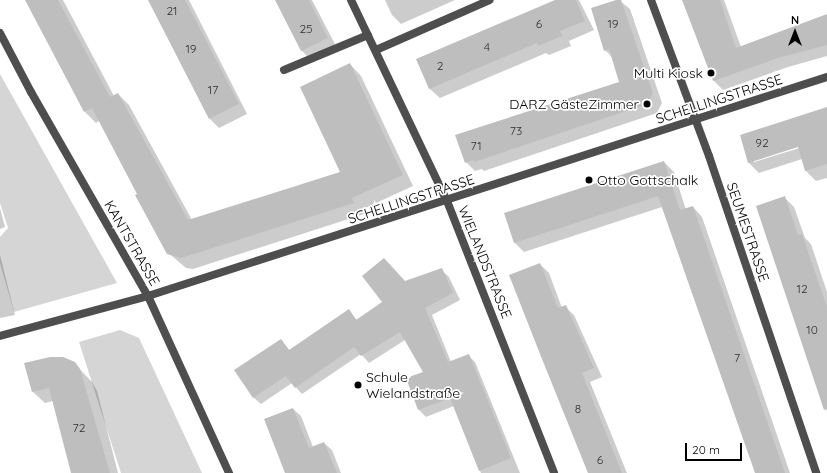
<!DOCTYPE html>
<html>
<head>
<meta charset="utf-8">
<style>
  body { margin:0 }
  #map { position:relative; width:827px; height:473px; overflow:hidden; background:#fff; font-family:Quicksand,sans-serif }
  div>[style] { position:absolute }
  [style*='--x'] { left:calc(var(--x)*1px); top:calc(var(--y)*1px); width:calc(var(--w)*1px); rotate:calc(var(--a)*1deg) }
  .green>* { inset:0; background:#d5d5d5 }
  .shadow>* { inset:0; background:#0003 }
  .building>* { inset:0; background:#bebebe }
  .service>* { height:8px; margin:-4px; padding:0 4px; transform-origin:4px; border-radius:4px; background:#4e4e4e }
  .minor>* { height:8px; margin:-4px; padding:0 4px; transform-origin:4px; border-radius:4px; background:#4e4e4e }
  .tertiary>* { height:8px; margin:-4px; padding:0 4px; transform-origin:4px; border-radius:4px; background:#4e4e4e }
  .dots>* { width:11px; height:11px; translate:-50% -50%; box-sizing:border-box; border:2px solid #fff; border-radius:50% }
  span { translate:-50% -50%; white-space:nowrap; text-align:center; line-height:1.15; -webkit-text-stroke:3.5px #fff; paint-order:stroke }
  .number-label { font-size:12px; color:#303030 }
  .number-label span { -webkit-text-stroke-width:0 }
  .poi-label { font-size:14px; color:#000 }
  .right { translate:-100% -50%; text-align:right }
  .left { translate:0 -50%; text-align:left }
  .street-label { font-size:14px; color:#000 }
  .north { position:absolute; left:775px; top:12px; width:40px; height:40px; -webkit-text-stroke:3px #fff; paint-order:stroke; rotate:0deg; font-size:11px; font-weight:700; line-height:16px; text-align:center; color:#000 }
  .north::after { content:''; display:block; margin:auto; width:14px; height:18px; background:#000; clip-path:polygon(50% 0,100% 100%,50% 72%,0 100%) }
  .scale { position:absolute; left:685px; top:443px; width:57px; height:18px; box-sizing:border-box; border:2px solid #000; border-top:0; padding-left:5px; font-size:12px; line-height:14px; white-space:nowrap; color:#000; -webkit-text-stroke:3px #fff; paint-order:stroke }
</style>
</head>
<body>
<div id="map">
  <div class="green">
    <div style="clip-path:polygon(0 74px,117px 283px,14px 312px,0 263px,0 237px,8px 228px,0 203px)"></div>
    <div style="clip-path:polygon(120px 330px,139px 338px,202px 473px,121px 473px,79px 342px)"></div>
  </div>
  <div class="shadow">
    <div style="clip-path:polygon(26px 0,63px 0,114px 96px,118px 94px,129px 105px,192px 220px,341px 172px,350px 64px,361px 76px,413px 186px,363px 209px,364px 214px,193px 269px,186px 268px,165px 250px,136px 196px,139px 195px,99px 121px,96px 123px,85px 112px)"></div>
    <div style="clip-path:polygon(149px 0,189px 0,247px 114px,219px 128px,210px 119px)"></div>
    <div style="clip-path:polygon(276px 0,312px 0,337px 48px,311px 60px,302px 51px)"></div>
    <div style="clip-path:polygon(385px 0,455px 0,401px 24px,392px 15px)"></div>
    <div style="clip-path:polygon(557px 0,579px 0,594px 30px,569px 41px,571px 46px,549px 55px,546px 53px,440px 98px,430px 89px,417px 60px)"></div>
    <div style="clip-path:polygon(619px 0,630px 9px,662px 103px,657px 113px,484px 171px,482px 169px,475px 171px,466px 162px,621px 82px,613px 58px,605px 50px)"></div>
    <div style="clip-path:polygon(683px 0,724px 0,741px 47px,827px 15px,827px 56px,788px 67px,723px 90px,714px 81px)"></div>
    <div style="clip-path:polygon(evenodd,827px 109px,827px 178px,816px 181px,806px 171px,802px 159px,759px 173px,749px 163px,741px 136px,827px 109px,802px 145px,803px 147px,754px 162px,754px 160px,802px 145px)"></div>
    <div style="clip-path:polygon(664px 162px,674px 172px,686px 210px,693px 207px,702px 217px,790px 473px,756px 473px,662px 207px,524px 252px,514px 242px)"></div>
    <div style="clip-path:polygon(784px 197px,794px 207px,805px 238px,811px 244px,827px 292px,827px 412px,757px 207px)"></div>
    <div style="clip-path:polygon(0 208px,5px 227px,0 229px)"></div>
    <div style="clip-path:polygon(0 255px,15px 315px,0 318px)"></div>
    <div style="clip-path:polygon(540px 264px,549px 273px,562px 308px,565px 307px,574px 315px,602px 377px,590px 382px,627px 473px,589px 473px)"></div>
    <div style="clip-path:polygon(442px 270px,449px 277px,460px 300px,432px 315px,451px 362px,468px 355px,475px 362px,520px 473px,481px 473px,454px 406px,426px 417px,419px 410px,407px 379px,424px 373px,405px 340px,369px 363px,361px 354px,302px 394px,292px 383px,261px 404px,253px 397px,281px 340px,290px 351px,349px 311px,357px 320px,384px 302px,405px 282px)"></div>
    <div style="clip-path:polygon(74px 363px,92px 382px,97px 391px,118px 473px,72px 473px,53px 401px,45px 403px,33px 392px)"></div>
    <div style="clip-path:polygon(293px 409px,301px 416px,313px 447px,324px 443px,332px 450px,341px 473px,286px 473px)"></div>
  </div>
  <div class="building">
    <div style="clip-path:polygon(25px 0,58px 0,110px 97px,118px 93px,188px 220px,340px 172px,300px 87px,350px 63px,403px 175px,352px 198px,354px 203px,181px 258px,167px 254px,135px 195px,137px 194px,92px 108px,84px 112px)"></div>
    <div style="clip-path:polygon(148px 0,185px 0,239px 104px,209px 119px)"></div>
    <div style="clip-path:polygon(275px 0,309px 0,328px 38px,301px 51px)"></div>
    <div style="clip-path:polygon(555px 0,576px 0,585px 21px,560px 31px,562px 36px,538px 46px,537px 43px,429px 89px,416px 59px)"></div>
    <div style="clip-path:polygon(616px 0,621px 0,653px 93px,647px 104px,474px 162px,473px 160px,465px 163px,455px 135px,619px 82px,609px 49px,604px 51px,591px 8px)"></div>
    <div style="clip-path:polygon(682px 0,720px 0,736px 48px,827px 14px,827px 45px,778px 58px,713px 81px)"></div>
    <div style="clip-path:polygon(827px 107px,827px 164px,805px 171px,798px 147px,748px 163px,740px 135px)"></div>
    <div style="clip-path:polygon(664px 161px,680px 210px,693px 206px,785px 473px,755px 473px,658px 196px,514px 243px,504px 213px)"></div>
    <div style="clip-path:polygon(785px 196px,798px 235px,802px 234px,827px 307px,827px 409px,824px 410px,756px 206px)"></div>
    <div style="clip-path:polygon(384px 258px,405px 281px,442px 268px,453px 293px,425px 308px,448px 362px,469px 354px,511px 458px,479px 471px,450px 398px,418px 410px,406px 378px,423px 372px,400px 332px,361px 356px,354px 347px,295px 388px,286px 376px,253px 398px,234px 370px,281px 339px,289px 350px,349px 309px,356px 320px,382px 302px,362px 276px)"></div>
    <div style="clip-path:polygon(540px 263px,558px 308px,566px 305px,594px 368px,582px 373px,622px 473px,588px 473px,540px 354px,509px 275px)"></div>
    <div style="clip-path:polygon(50px 357px,63px 357px,75px 362px,80px 369px,110px 473px,71px 473px,49px 388px,32px 392px,24px 363px)"></div>
    <div style="clip-path:polygon(293px 408px,309px 448px,324px 442px,337px 473px,285px 473px,264px 419px)"></div>
  </div>
  <div class="service">
    <div style="--x:284;--y:70;--w:91;--a:-22.6"></div>
  </div>
  <div class="minor">
    <div style="--x:351;--y:0;--w:223;--a:64.5"></div>
    <div style="--x:447;--y:201;--w:292;--a:68.5"></div>
    <div style="--x:651;--y:0;--w:166;--a:69.6"></div>
    <div style="--x:709;--y:156;--w:335;--a:71.3"></div>
    <div style="--x:376;--y:50;--w:124;--a:-23.7"></div>
    <div style="--x:0;--y:336;--w:153;--a:-15.1"></div>
    <div style="--x:148;--y:296;--w:713;--a:-17.88"></div>
  </div>
  <div class="tertiary">
    <div style="--x:0;--y:33;--w:67;--a:62.3"></div>
    <div style="--x:31;--y:92;--w:235;--a:60.2"></div>
    <div style="--x:148;--y:296;--w:195;--a:65.4"></div>
  </div>
  <div class="dots">
    <div style="left:711px;top:73px;background:#000"></div>
    <div style="left:647px;top:104px;background:#000"></div>
    <div style="left:589px;top:180px;background:#000"></div>
    <div style="left:358px;top:385px;background:#000"></div>
  </div>
  <div class="number-label">
    <span style="left:172px;top:11px">21</span>
    <span style="left:539px;top:24px">6</span>
    <span style="left:613px;top:24px">19</span>
    <span style="left:306px;top:29px">25</span>
    <span style="left:487px;top:47px">4</span>
    <span style="left:191px;top:49px">19</span>
    <span style="left:440px;top:66px">2</span>
    <span style="left:213px;top:90px">17</span>
    <span style="left:516px;top:131px">73</span>
    <span style="left:762px;top:143px">92</span>
    <span style="left:476px;top:146px">71</span>
    <span style="left:802px;top:289px">12</span>
    <span style="left:812px;top:330px">10</span>
    <span style="left:737px;top:358px">7</span>
    <span style="left:578px;top:409px">8</span>
    <span style="left:79px;top:428px">72</span>
    <span style="left:600px;top:460px">6</span>
  </div>
  <div class="poi-label">
    <span class="right" style="left:703px;top:73px">Multi Kiosk</span>
    <span class="right" style="left:639px;top:104px">DARZ GästeZimmer</span>
    <span class="left" style="left:597px;top:180px">Otto Gottschalk</span>
    <span class="left" style="left:366px;top:385px">Schule<br>Wielandstraße</span>
  </div>
  <div class="street-label">
    <span style="left:719px;top:99px;rotate:-18deg">SCHELLINGSTRASSE</span>
    <span style="left:411px;top:199px;rotate:-18deg">SCHELLINGSTRASSE</span>
    <span style="left:748px;top:232px;rotate:71deg">SEUMESTRASSE</span>
    <span style="left:132px;top:243px;rotate:60deg">KANTSTRASSE</span>
    <span style="left:485px;top:262px;rotate:68deg">WIELANDSTRASSE</span>
  </div>
  <div class="north">N</div>
  <div class="scale">20 m</div>
</div>
</body>
</html>
